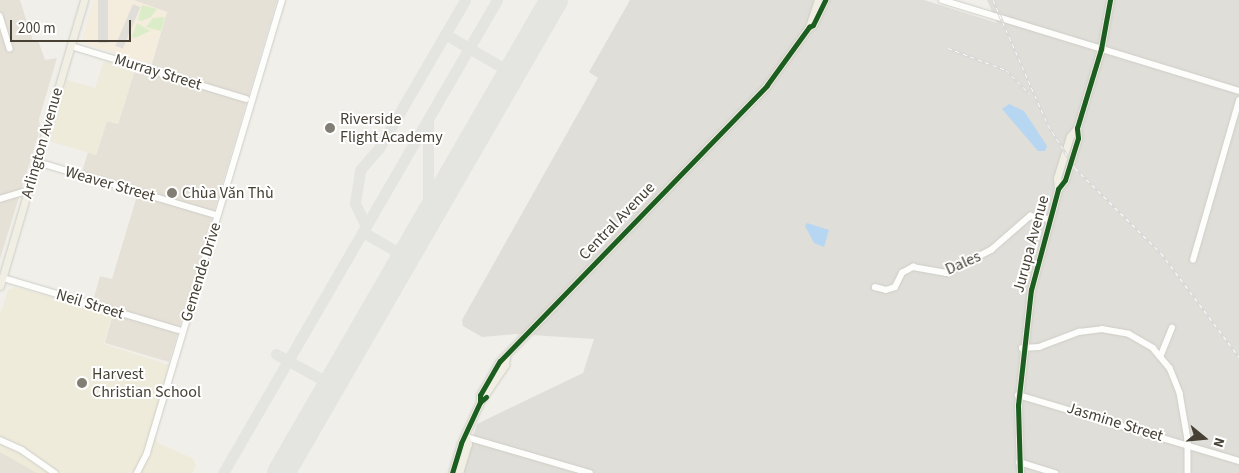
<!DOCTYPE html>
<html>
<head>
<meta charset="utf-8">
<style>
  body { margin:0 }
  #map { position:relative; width:1239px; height:473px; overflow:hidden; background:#f0efea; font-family:"Source Sans 3",sans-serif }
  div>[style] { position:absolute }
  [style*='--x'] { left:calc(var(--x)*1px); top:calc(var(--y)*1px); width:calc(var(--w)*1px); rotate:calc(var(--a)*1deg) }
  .residential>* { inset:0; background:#e5e1d7 }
  .commercial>* { inset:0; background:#f4ecdc }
  .industrial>* { inset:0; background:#e0ded8 }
  .education>* { inset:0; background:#efebdb }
  .green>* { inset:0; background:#dbedc8 }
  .parking>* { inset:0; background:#e0ded9; transform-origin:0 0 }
  .water>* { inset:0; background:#b7d6f2 }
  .taxiway>* { height:11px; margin:-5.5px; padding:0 5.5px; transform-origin:5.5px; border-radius:5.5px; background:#e4e4e1 }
  .runway>* { height:28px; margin:-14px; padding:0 14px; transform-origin:14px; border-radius:14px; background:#e4e4e1 }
  .roads { filter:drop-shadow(0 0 1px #cecdc7) drop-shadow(0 0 1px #cecdc7) }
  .minor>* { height:5.5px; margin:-2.75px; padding:0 2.75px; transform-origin:2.75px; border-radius:2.75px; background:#fdfdfc }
  .major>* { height:7px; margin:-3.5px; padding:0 3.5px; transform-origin:3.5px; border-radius:3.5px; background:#f1eee3 }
  .rail>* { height:3px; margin-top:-1.5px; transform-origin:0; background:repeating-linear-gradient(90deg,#fff 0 4px,#d9d9d8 0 8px); box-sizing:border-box; border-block:1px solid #d9d9d8 }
  .cycleway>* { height:5px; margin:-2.5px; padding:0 2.5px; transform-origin:2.5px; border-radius:2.5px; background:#1b5e20 }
  .dots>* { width:14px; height:14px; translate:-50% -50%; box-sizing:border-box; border:2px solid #fff; border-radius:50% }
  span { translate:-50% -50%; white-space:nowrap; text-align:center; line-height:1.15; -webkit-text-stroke:4px #fff; paint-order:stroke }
  .street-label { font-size:16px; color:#474135 }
  .poi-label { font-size:16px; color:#474135 }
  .left { translate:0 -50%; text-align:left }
  .north { position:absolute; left:1179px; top:413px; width:50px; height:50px; -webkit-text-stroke:4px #fff; paint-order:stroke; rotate:107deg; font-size:14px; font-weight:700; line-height:20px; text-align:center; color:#474135 }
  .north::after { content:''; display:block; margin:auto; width:18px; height:22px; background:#474135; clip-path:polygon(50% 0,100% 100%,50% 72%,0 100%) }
  .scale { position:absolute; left:10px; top:20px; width:121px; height:22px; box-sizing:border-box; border:2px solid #474135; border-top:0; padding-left:6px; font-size:15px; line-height:18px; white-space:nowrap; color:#474135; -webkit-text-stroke:4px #fff; paint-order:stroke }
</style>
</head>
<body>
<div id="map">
  <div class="residential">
    <div style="clip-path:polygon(0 0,20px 0,33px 41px,38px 40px,45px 60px,57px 58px,39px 119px,40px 129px,0 259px)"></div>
    <div style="clip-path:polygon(133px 0,277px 0,169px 362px,105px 343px,115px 307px,93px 301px,100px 276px,112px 279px,139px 189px,82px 172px,88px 152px,96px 155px,107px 121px,118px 124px,135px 70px,149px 74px,167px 12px)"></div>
    <div style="clip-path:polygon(0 452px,21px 462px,37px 473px,0 473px)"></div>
  </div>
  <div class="commercial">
    <div style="clip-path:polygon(94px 0,133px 0,167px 12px,151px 64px,85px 44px,83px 38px)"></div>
  </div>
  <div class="industrial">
    <div style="clip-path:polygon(630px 0,924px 0,997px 23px,987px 0,1239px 0,1239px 473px,461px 473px,477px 424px,583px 373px,594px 339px,515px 334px,482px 337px,463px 326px,462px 320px,598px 78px,589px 72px)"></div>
  </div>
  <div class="education">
    <div style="clip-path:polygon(104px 61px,135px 70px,118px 124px,107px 121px,96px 155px,49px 141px,67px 80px,95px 88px)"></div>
    <div style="clip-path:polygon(15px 287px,113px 314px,104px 344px,169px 365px,158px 401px,165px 404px,155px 437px,158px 443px,194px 459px,196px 466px,193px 473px,37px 473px,0 452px,0 315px,8px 290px)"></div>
  </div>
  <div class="green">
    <div style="clip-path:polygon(142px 5px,157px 9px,151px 17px,142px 21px,138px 20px)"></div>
    <div style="clip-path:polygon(165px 17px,161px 31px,146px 27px,153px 18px)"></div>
    <div style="clip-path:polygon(137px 23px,150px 31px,135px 38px,132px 37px)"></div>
  </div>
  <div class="parking">
    <div style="left:98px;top:0;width:10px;height:43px"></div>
    <div style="left:133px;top:4px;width:8px;height:45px;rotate:23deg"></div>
  </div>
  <div class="water">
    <div style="clip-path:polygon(1009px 104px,1024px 111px,1047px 146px,1045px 151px,1038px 151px,1002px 109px)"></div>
    <div style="clip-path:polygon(807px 223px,829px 230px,824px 247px,814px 243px,805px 226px)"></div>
  </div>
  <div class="taxiway">
    <div style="--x:445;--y:34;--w:78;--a:30.2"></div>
    <div style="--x:428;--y:219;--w:99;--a:-90"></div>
    <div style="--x:366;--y:226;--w:25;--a:-116"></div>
    <div style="--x:355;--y:203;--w:33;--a:-81"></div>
    <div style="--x:360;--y:170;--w:29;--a:-49"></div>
    <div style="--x:379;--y:148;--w:171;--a:-59.8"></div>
    <div style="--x:363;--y:232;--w:50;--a:30.2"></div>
    <div style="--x:276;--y:354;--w:64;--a:29"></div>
    <div style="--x:223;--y:473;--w:547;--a:-59.92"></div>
  </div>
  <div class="runway">
    <div style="--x:281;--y:473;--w:546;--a:-60.01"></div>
  </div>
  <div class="roads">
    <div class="minor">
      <div style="--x:942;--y:0;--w:311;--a:17"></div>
      <div style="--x:0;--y:16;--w:34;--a:73"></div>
      <div style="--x:71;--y:46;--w:183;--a:16.8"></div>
      <div style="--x:37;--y:162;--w:184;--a:16.5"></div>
      <div style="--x:0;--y:199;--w:30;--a:-17"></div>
      <div style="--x:1193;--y:260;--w:166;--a:-73.9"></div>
      <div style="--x:3;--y:278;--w:183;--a:16.5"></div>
      <div style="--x:875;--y:287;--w:11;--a:15"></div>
      <div style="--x:886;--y:290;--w:9;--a:-18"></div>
      <div style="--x:895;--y:287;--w:16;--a:-63"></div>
      <div style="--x:902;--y:273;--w:13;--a:-29"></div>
      <div style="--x:913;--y:267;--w:34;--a:10"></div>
      <div style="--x:946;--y:273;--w:51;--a:-27.1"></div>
      <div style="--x:991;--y:250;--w:52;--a:-41.1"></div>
      <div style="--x:1030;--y:216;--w:20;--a:9"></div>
      <div style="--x:1022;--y:348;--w:17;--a:-3"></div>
      <div style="--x:1039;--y:347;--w:43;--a:-20.6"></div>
      <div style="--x:1079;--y:332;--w:23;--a:-7"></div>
      <div style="--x:1102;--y:329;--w:27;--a:10"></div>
      <div style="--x:1129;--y:334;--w:28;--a:30"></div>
      <div style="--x:1153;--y:348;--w:26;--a:50"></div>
      <div style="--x:1170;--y:368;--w:27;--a:68"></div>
      <div style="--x:1180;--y:393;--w:48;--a:80.3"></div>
      <div style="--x:1188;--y:440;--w:33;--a:90"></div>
      <div style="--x:1161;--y:355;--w:29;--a:-68"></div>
      <div style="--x:1018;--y:395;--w:231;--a:16.6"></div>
      <div style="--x:466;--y:437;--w:129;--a:16.2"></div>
      <div style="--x:0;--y:440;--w:24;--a:24"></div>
      <div style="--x:22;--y:450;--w:40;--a:34.9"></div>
      <div style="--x:1019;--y:462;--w:38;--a:17"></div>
      <div style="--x:137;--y:473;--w:22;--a:-63"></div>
      <div style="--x:147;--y:453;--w:473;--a:-73.4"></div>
    </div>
    <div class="major">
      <div style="--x:809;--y:27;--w:28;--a:-72"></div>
      <div style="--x:1058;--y:189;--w:11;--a:-95"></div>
      <div style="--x:1057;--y:178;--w:44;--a:-72.8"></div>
      <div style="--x:1070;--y:136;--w:11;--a:-49"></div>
      <div style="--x:0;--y:286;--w:298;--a:-73.6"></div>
      <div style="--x:480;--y:402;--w:7;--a:-90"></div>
      <div style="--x:480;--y:395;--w:39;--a:-60"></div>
      <div style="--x:500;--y:361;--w:384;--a:-45.9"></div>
      <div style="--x:767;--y:85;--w:72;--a:-54.1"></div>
      <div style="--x:809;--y:27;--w:4;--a:-27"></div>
      <div style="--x:813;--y:25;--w:28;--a:-64"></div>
      <div style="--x:452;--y:473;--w:31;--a:-73"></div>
      <div style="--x:461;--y:443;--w:45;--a:-65.1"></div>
      <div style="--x:480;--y:402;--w:45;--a:-56"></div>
      <div style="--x:505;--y:365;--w:8;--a:-83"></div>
      <div style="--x:459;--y:473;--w:30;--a:-73"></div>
      <div style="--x:468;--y:444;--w:7;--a:-106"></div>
      <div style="--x:1020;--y:473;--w:68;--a:-91.7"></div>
      <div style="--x:1018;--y:405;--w:116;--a:-83.6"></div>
      <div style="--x:1031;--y:290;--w:105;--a:-75"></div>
      <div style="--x:1058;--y:189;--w:11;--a:-52"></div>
      <div style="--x:1065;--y:180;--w:44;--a:-72.8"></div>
      <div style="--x:1078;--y:138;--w:10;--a:-96"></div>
      <div style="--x:1077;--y:128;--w:83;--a:-73.1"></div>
      <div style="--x:1101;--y:49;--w:50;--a:-79.6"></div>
    </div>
  </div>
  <div class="rail">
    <div style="--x:993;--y:0;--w:137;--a:66.3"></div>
    <div style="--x:1048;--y:125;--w:51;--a:57.9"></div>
    <div style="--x:1075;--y:168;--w:121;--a:44.7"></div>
    <div style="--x:1161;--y:253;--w:130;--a:53.1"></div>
    <div style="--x:948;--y:48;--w:62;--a:20.8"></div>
    <div style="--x:1006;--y:70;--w:33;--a:45"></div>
  </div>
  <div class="cycleway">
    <div style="--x:480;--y:402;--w:7;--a:-90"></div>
    <div style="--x:480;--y:395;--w:39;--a:-60"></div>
    <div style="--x:500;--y:361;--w:384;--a:-45.9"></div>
    <div style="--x:767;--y:85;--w:72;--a:-54.1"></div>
    <div style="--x:809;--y:27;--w:4;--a:-27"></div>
    <div style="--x:813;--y:25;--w:28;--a:-64"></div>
    <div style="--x:452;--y:473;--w:31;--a:-73"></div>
    <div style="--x:461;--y:443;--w:45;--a:-65.1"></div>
    <div style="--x:480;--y:402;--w:8;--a:-40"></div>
    <div style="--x:1020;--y:473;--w:68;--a:-91.7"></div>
    <div style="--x:1018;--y:405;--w:116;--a:-83.6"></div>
    <div style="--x:1031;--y:290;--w:105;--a:-75"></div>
    <div style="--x:1058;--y:189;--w:11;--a:-52"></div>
    <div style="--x:1065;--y:180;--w:44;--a:-72.8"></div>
    <div style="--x:1078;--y:138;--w:10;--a:-96"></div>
    <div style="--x:1077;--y:128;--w:83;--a:-73.1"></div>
    <div style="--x:1101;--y:49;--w:50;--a:-79.6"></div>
  </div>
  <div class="dots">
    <div style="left:330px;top:128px;background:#827e74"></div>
    <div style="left:172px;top:193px;background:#827e74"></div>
    <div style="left:82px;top:383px;background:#827e74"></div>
  </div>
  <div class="street-label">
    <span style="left:158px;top:72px;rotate:17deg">Murray Street</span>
    <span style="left:42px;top:143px;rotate:-74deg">Arlington Avenue</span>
    <span style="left:110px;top:184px;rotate:16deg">Weaver Street</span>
    <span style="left:617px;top:221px;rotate:-46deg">Central Avenue</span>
    <span style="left:1031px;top:244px;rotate:-75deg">Jurupa Avenue</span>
    <span style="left:963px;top:263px;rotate:-24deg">Dales</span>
    <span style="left:201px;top:272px;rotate:-73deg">Gemende Drive</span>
    <span style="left:90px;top:304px;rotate:17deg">Neil Street</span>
    <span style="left:1115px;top:422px;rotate:17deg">Jasmine Street</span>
  </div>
  <div class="poi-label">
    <span class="left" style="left:340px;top:128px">Riverside<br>Flight Academy</span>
    <span class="left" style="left:182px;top:193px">Chùa Văn Thù</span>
    <span class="left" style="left:92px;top:383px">Harvest<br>Christian School</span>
  </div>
  <div class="north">N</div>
  <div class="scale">200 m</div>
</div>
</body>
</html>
